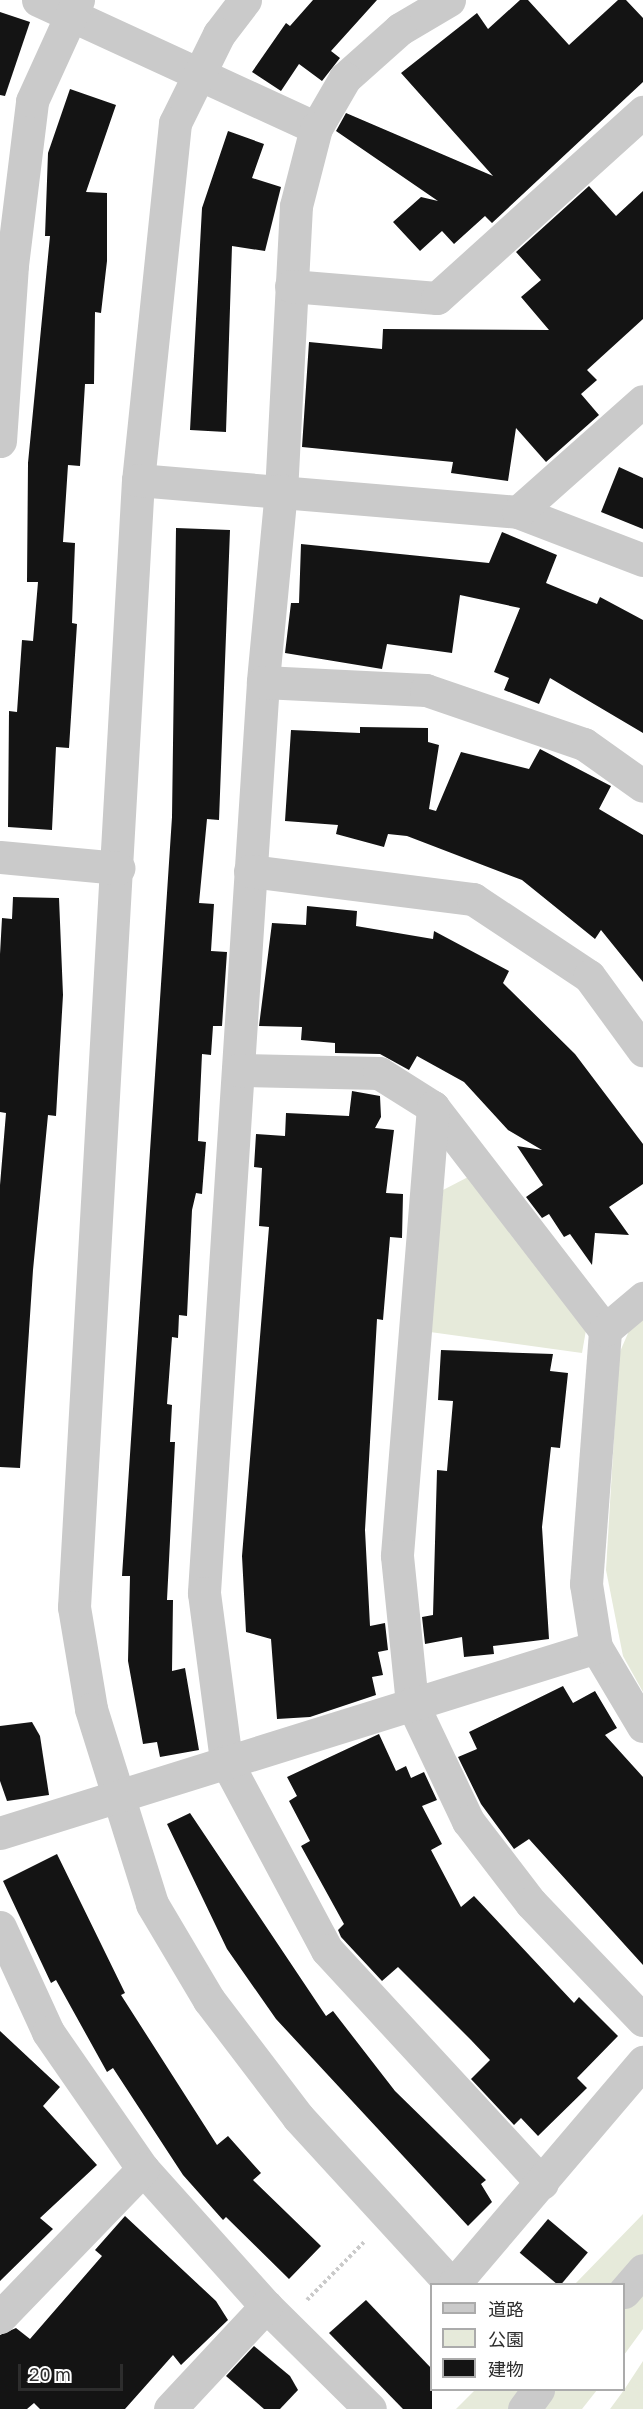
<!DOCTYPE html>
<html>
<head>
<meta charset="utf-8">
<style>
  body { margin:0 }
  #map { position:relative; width:643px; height:2409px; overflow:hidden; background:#fff; font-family:"Golos Text","Noto Sans JP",sans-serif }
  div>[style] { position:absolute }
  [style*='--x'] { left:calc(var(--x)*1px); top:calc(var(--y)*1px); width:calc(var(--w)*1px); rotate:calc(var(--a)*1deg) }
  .green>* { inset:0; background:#e6eada }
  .building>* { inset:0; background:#141414; transform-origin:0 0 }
  .path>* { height:4px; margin-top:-2px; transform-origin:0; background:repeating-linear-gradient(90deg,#cacaca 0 3px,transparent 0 6px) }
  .minor>* { height:33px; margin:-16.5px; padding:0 16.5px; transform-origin:16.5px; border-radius:16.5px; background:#cacaca }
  span { translate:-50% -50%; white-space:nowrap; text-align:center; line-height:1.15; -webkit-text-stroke:6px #fff; paint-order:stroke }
  .legend { position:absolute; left:430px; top:2283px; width:195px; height:108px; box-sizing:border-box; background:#fff; border:2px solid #ababab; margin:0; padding:8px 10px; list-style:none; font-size:18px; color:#2d2d2d }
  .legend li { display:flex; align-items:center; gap:12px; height:30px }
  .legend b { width:30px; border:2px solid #ababab }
  .scale { position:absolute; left:18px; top:2364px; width:105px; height:27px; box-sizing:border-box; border:3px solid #2d2d2d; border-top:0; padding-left:8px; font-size:18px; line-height:21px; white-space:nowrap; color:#2d2d2d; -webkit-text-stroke:4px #fff; paint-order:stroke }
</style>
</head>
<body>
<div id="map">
  <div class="green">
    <div style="clip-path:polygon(472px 1175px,586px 1330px,582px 1353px,430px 1332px,443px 1190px)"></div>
    <div style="clip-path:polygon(643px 1316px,643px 1692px,623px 1656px,606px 1570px,619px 1354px,632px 1324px)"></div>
    <div style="clip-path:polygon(643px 2214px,643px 2329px,624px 2355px,624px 2284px,575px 2284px)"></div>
    <div style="clip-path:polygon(643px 2361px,643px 2409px,610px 2409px,624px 2390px)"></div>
    <div style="clip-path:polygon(475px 2390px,597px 2390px,582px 2409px,456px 2409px)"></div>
  </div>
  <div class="building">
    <div style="clip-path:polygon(313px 0,377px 0,331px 51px,340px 58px,322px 81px,299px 64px,281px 91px,252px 72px,286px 23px,290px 26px)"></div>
    <div style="clip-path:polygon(520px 0,528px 0,569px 45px,618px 0,626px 0,643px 18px,643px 82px,492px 223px,485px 216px,454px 244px,442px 231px,420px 251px,393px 222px,421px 197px,438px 201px,336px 131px,346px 113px,493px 176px,401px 73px,477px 13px,488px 29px)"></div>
    <div style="clip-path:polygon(0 12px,30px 22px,5px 96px,0 95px)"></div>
    <div style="clip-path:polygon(70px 89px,116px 105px,86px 192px,107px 193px,107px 261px,101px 313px,95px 312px,94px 384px,85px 384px,80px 466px,68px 465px,63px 542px,75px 543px,72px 623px,77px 624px,69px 748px,56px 747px,52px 830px,8px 827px,9px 711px,17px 712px,22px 640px,33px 641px,38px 582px,27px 582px,28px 463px,50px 236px,45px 236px,48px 153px)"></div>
    <div style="clip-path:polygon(228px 131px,264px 144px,252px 178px,281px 187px,265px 251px,232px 246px,226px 432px,190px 430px,202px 208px)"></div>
    <div style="clip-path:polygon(589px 186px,616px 216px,643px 191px,643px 319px,587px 370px,597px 380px,581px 394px,599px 415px,546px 462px,516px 428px,508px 481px,451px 473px,453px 462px,302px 447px,309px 342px,382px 349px,383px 329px,549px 330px,521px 297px,541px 280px,516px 252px)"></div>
    <div style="clip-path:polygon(619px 467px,643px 478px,643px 529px,601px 512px)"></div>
    <div style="clip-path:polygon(176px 528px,230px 530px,219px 820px,207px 819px,199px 903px,214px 904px,211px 951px,227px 952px,222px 1026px,213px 1026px,211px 1055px,202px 1054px,198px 1141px,206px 1142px,202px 1194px,196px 1193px,192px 1210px,187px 1316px,179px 1315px,178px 1338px,172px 1337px,167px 1404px,172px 1405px,170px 1442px,175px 1442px,167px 1600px,173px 1600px,172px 1671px,185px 1668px,199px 1750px,160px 1757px,157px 1742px,143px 1744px,128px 1661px,130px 1576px,122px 1576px,172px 817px)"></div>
    <div style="clip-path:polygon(502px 532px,557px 555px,546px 583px,597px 604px,600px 597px,643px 620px,643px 733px,550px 678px,539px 704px,504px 690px,509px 678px,494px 672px,520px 608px,460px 595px,452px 653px,387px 644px,382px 669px,285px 653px,291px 603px,299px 603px,301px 544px,489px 563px)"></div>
    <div style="clip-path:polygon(360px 727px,428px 728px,428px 742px,439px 745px,429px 809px,436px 811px,461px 752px,529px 769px,540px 749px,611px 786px,599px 809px,643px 835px,643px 982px,601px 930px,595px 939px,522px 880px,407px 836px,388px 834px,384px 847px,336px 834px,338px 825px,285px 821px,291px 730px,360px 733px)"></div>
    <div style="clip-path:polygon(13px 897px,59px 898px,63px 995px,56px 1116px,48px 1115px,33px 1270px,20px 1468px,0 1467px,0 1185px,6px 1113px,0 1112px,0 954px,2px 918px,12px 919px)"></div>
    <div style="clip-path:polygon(307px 906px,357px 911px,356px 926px,433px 939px,434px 931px,509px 971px,503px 983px,575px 1054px,643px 1144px,643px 1184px,609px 1207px,629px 1235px,595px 1233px,592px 1265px,570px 1234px,564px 1237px,549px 1214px,542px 1218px,526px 1197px,543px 1185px,517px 1146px,542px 1150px,508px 1130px,464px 1082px,417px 1056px,409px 1070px,380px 1054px,335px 1053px,335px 1043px,301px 1040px,302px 1027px,259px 1026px,272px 923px,306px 925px)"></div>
    <div style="clip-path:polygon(352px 1091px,380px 1096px,381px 1117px,375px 1128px,394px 1130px,386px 1193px,403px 1194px,402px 1238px,390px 1237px,383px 1320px,377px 1319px,365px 1530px,370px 1626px,385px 1623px,388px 1650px,378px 1652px,383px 1675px,372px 1677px,376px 1695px,310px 1717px,277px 1719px,271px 1639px,246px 1632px,242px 1556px,269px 1227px,259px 1226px,262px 1168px,254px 1167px,256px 1134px,285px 1136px,286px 1113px,349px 1116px)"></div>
    <div style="clip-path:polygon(441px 1350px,553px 1354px,550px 1371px,568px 1373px,560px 1448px,551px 1447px,542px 1527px,549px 1639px,493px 1646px,494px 1654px,464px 1657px,462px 1637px,425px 1644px,422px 1617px,433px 1615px,437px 1470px,447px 1471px,453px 1401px,438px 1400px)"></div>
    <div style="clip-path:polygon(563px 1686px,573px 1703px,595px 1691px,617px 1728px,605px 1735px,643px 1777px,643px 1965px,529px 1839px,514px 1849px,481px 1804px,458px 1757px,477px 1749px,469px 1732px)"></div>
    <div style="clip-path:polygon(32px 1722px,40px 1736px,49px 1795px,7px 1801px,0 1781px,0 1726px)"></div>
    <div style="clip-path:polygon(379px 1734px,396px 1771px,406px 1766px,411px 1778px,424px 1772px,437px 1800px,422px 1806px,442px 1844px,431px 1850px,461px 1907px,474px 1896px,574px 2003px,579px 1997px,618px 2036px,577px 2078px,587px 2088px,538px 2136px,521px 2118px,514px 2125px,471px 2079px,490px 2060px,471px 2040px,398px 1967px,382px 1981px,341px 1937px,338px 1930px,344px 1924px,301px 1846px,310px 1841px,289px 1801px,297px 1796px,287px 1777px)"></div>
    <div style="clip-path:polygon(190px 1813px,326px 2016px,333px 2011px,395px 2091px,486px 2180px,481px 2184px,492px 2202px,468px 2226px,276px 2019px,227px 1949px,167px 1824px)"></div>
    <div style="clip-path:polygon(57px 1854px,125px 1993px,121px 1995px,217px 2145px,228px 2136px,261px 2173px,253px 2180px,321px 2246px,289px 2279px,226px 2217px,223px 2220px,183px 2175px,113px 2068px,107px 2072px,56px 1980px,51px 1983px,3px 1881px)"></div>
    <div style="clip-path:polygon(0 2031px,60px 2087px,43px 2106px,97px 2165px,40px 2218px,53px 2229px,0 2281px)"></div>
    <div style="clip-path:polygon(125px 2216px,216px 2301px,228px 2320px,181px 2365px,173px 2355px,125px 2409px,40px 2409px,34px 2403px,27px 2409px,0 2409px,0 2335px,16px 2328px,30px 2339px,102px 2256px,95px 2250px)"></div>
    <div style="left:548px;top:2219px;width:52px;height:44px;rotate:40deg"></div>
    <div style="clip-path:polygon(366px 2300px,432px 2369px,432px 2409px,403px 2409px,329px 2333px)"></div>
    <div style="clip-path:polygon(254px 2346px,290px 2376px,298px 2390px,280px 2409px,264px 2409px,226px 2376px)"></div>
  </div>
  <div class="path">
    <div style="--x:307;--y:2300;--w:83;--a:-45.5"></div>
  </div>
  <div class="minor">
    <div style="--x:38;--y:0;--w:306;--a:24.7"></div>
    <div style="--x:245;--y:0;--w:43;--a:127.4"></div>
    <div style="--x:219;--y:34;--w:99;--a:116.3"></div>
    <div style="--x:175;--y:123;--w:359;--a:95.9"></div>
    <div style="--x:138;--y:480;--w:1129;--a:93.25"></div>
    <div style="--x:74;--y:1607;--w:103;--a:80.5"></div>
    <div style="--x:91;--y:1709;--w:204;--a:72.6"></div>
    <div style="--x:152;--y:1904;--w:112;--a:59.3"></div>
    <div style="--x:209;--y:2000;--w:147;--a:52.7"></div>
    <div style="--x:298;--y:2117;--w:226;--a:47.5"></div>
    <div style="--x:449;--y:0;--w:57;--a:149.4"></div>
    <div style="--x:400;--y:29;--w:74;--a:138.3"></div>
    <div style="--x:345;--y:78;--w:58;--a:120.1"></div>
    <div style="--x:316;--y:128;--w:81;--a:104.4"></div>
    <div style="--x:296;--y:206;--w:284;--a:93"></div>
    <div style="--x:281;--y:490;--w:193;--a:95.4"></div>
    <div style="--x:263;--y:682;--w:913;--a:93.71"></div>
    <div style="--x:204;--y:1593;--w:169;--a:82.5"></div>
    <div style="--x:226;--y:1761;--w:214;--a:61.9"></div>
    <div style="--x:327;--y:1950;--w:317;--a:47.3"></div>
    <div style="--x:291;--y:286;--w:146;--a:4.7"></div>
    <div style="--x:437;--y:298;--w:278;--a:-42.1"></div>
    <div style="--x:0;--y:441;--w:176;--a:-86.1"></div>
    <div style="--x:12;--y:265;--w:165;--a:-83"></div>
    <div style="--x:32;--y:101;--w:111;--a:-65.5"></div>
    <div style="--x:138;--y:480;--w:381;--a:4.8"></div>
    <div style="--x:518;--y:512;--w:134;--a:21"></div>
    <div style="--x:518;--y:512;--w:167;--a:-41.6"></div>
    <div style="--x:263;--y:682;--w:163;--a:2.8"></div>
    <div style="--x:426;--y:690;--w:167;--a:18.9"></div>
    <div style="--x:584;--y:744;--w:72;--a:35.4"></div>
    <div style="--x:0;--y:857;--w:119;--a:5.3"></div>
    <div style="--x:250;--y:871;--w:225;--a:7.2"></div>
    <div style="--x:473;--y:899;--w:139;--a:33.6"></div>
    <div style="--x:589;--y:976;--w:92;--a:53.9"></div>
    <div style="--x:238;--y:1070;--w:141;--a:1.2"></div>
    <div style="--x:379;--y:1073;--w:64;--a:32.2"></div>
    <div style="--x:433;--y:1107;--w:282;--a:52.4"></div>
    <div style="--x:433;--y:1107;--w:450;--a:94.6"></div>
    <div style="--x:397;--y:1556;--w:148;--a:84.2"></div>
    <div style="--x:412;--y:1703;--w:131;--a:64.6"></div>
    <div style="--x:468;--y:1821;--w:103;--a:52.5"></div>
    <div style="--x:531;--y:1903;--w:162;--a:46.3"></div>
    <div style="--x:596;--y:1647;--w:92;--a:59.3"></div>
    <div style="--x:0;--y:1833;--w:624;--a:-17.33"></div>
    <div style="--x:596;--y:1647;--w:64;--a:-99"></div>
    <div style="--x:586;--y:1584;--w:255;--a:-85.7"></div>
    <div style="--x:605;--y:1330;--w:50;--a:-40.1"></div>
    <div style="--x:0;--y:1927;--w:115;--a:65.4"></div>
    <div style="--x:48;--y:2032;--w:167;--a:55.3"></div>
    <div style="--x:143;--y:2169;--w:184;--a:48.1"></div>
    <div style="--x:266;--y:2306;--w:146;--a:44.7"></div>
    <div style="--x:454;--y:2284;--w:292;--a:-49.6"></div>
    <div style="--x:624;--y:2292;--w:29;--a:-49"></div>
    <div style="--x:0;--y:2317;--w:206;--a:-46"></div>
    <div style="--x:170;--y:2409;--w:141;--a:-47"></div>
    <div style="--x:524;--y:2409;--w:24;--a:-54"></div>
  </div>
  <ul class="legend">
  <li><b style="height:8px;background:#cacaca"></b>道路</li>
  <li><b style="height:16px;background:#e6eada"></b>公園</li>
  <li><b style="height:16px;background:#141414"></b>建物</li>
  </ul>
  <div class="scale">20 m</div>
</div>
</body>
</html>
